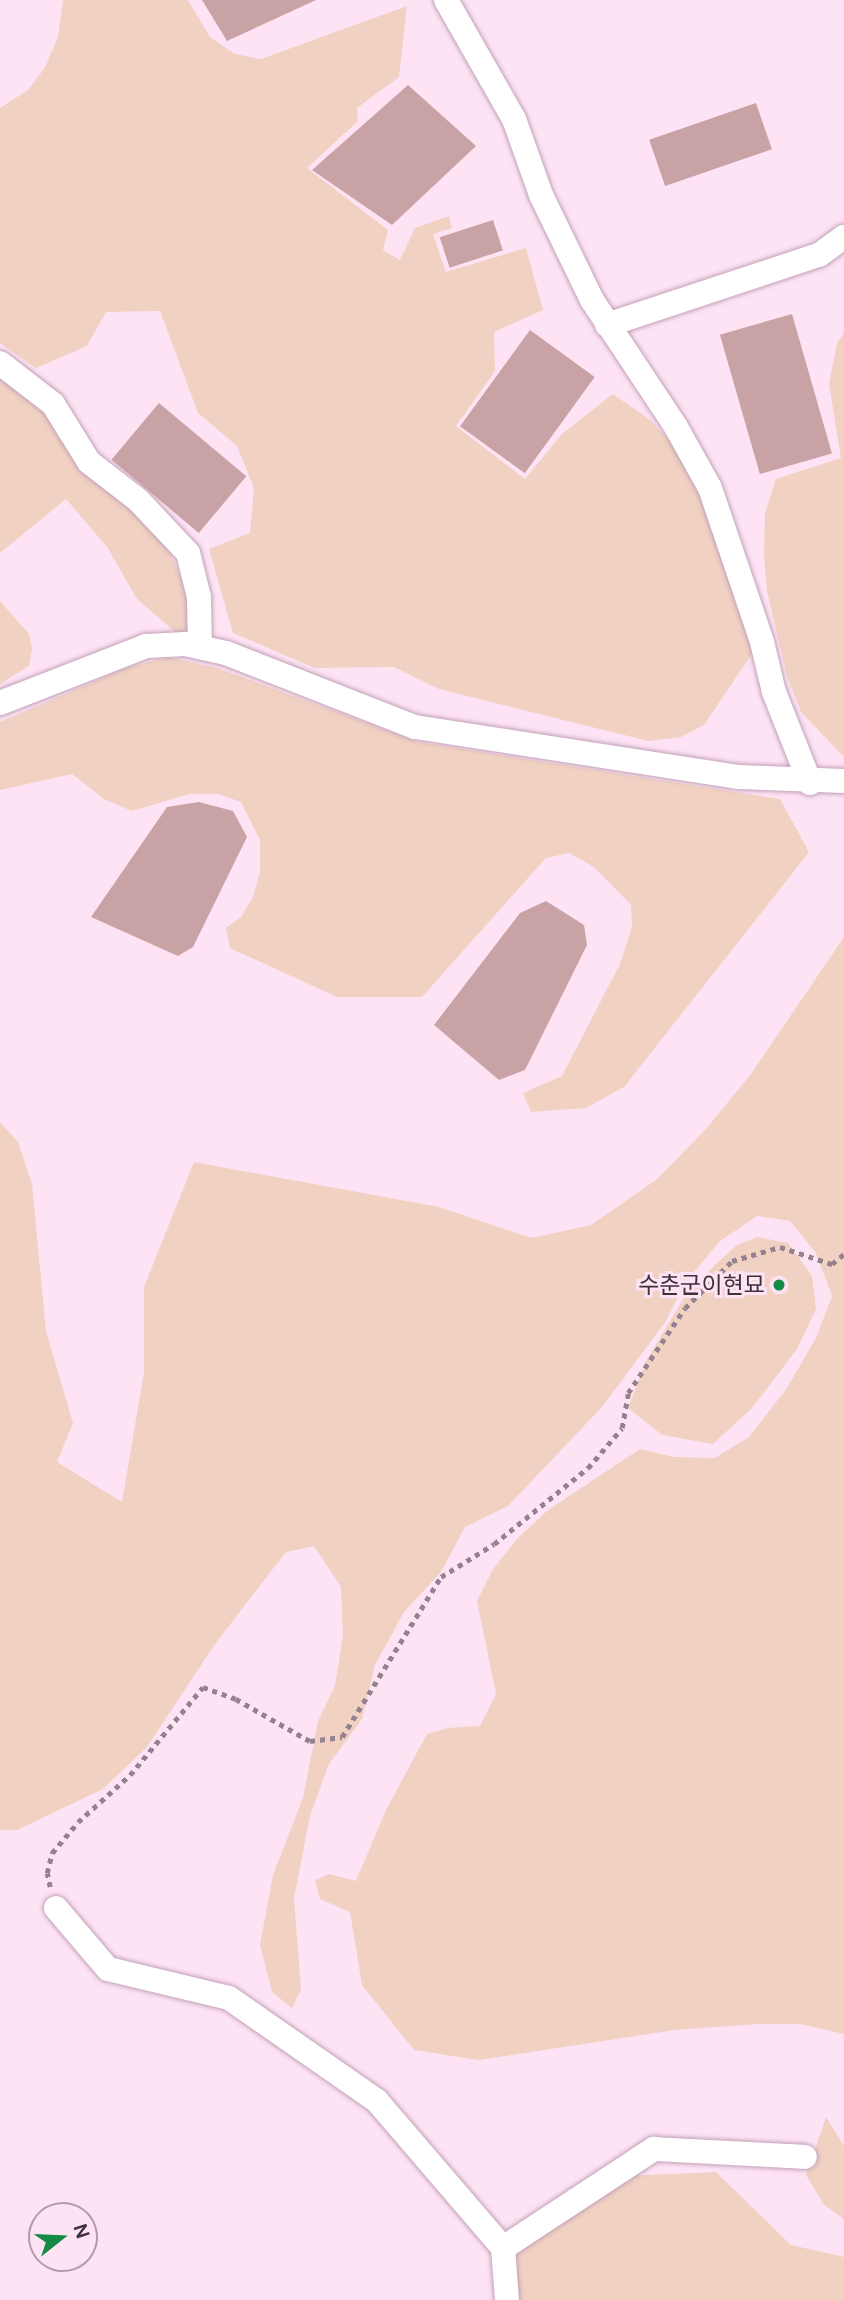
<!DOCTYPE html>
<html>
<head>
<meta charset="utf-8">
<style>
  body { margin:0 }
  #map { position:relative; width:844px; height:2300px; overflow:hidden; background:#fee3f5; font-family:"DM Sans","Noto Sans KR",sans-serif }
  div>[style] { position:absolute }
  [style*='--x'] { left:calc(var(--x)*1px); top:calc(var(--y)*1px); width:calc(var(--w)*1px); rotate:calc(var(--a)*1deg) }
  .green>* { inset:0; background:#f1d1c2 }
  .building>* { inset:0; background:#c9a2a5; transform-origin:0 0 }
  .path>* { height:4.5px; margin-top:-2.25px; transform-origin:0; background:repeating-linear-gradient(90deg,#95828f 0 5px,transparent 0 10px) }
  .roads { filter:drop-shadow(0 0 2px #c2a2b7) drop-shadow(0 0 2px #c2a2b7) }
  .minor>* { height:24px; margin:-12px; padding:0 12px; transform-origin:12px; border-radius:12px; background:#fff }
  .dots>* { width:19px; height:19px; translate:-50% -50%; box-sizing:border-box; border:4px solid #fee3f5; border-radius:50% }
  span { translate:-50% -50%; white-space:nowrap; text-align:center; line-height:1.15; -webkit-text-stroke:6px #fee3f5; paint-order:stroke }
  .poi-label { font-size:23px; color:#3e313a }
  .right { translate:-100% -50%; text-align:right }
  .north { position:absolute; left:28px; top:2202px; width:70px; height:70px; box-sizing:border-box; background:#fee3f5; border:2px solid #b19caa; border-radius:50%; rotate:72deg; font-size:19px; font-weight:700; line-height:28px; text-align:center; color:#3e313a }
  .north::after { content:''; display:block; margin:auto; width:24px; height:32px; background:#148b45; clip-path:polygon(50% 0,100% 100%,50% 72%,0 100%) }
</style>
</head>
<body>
<div id="map">
  <div class="green">
    <div style="clip-path:polygon(63px 0,188px 0,210px 37px,235px 54px,261px 59px,407px 6px,399px 77px,357px 108px,358px 121px,307px 168px,388px 230px,383px 250px,400px 260px,415px 228px,449px 216px,452px 228px,433px 234px,446px 272px,526px 248px,543px 310px,494px 332px,495px 371px,456px 426px,525px 479px,562px 434px,613px 394px,650px 420px,678px 450px,703px 498px,753px 652px,704px 725px,681px 737px,648px 741px,439px 689px,394px 667px,315px 668px,233px 633px,209px 549px,250px 533px,254px 488px,237px 446px,198px 413px,160px 311px,106px 312px,87px 346px,36px 368px,0 343px,0 108px,28px 90px,44px 69px,58px 38px)"></div>
    <div style="clip-path:polygon(844px 333px,844px 757px,801px 712px,787px 676px,767px 591px,764px 556px,765px 513px,776px 479px,841px 458px,829px 384px,837px 343px)"></div>
    <div style="clip-path:polygon(0 374px,28px 394px,144px 517px,169px 551px,185px 588px,192px 624px,180px 636px,137px 599px,107px 547px,66px 499px,0 553px)"></div>
    <div style="clip-path:polygon(0 601px,29px 634px,32px 649px,29px 666px,0 684px)"></div>
    <div style="clip-path:polygon(169px 657px,217px 668px,418px 742px,780px 799px,809px 852px,624px 1087px,586px 1108px,531px 1112px,523px 1093px,562px 1076px,620px 964px,632px 927px,631px 905px,594px 867px,569px 853px,546px 858px,422px 997px,337px 997px,230px 948px,226px 928px,241px 917px,253px 897px,260px 872px,260px 840px,241px 802px,218px 794px,189px 794px,132px 811px,104px 799px,72px 774px,0 790px,0 722px,126px 668px)"></div>
    <div style="clip-path:polygon(844px 937px,844px 2034px,801px 2024px,758px 2024px,675px 2030px,478px 2060px,414px 2050px,362px 1985px,350px 1912px,320px 1899px,315px 1880px,329px 1874px,356px 1881px,386px 1810px,427px 1734px,448px 1728px,480px 1726px,496px 1694px,477px 1601px,493px 1569px,517px 1539px,548px 1510px,640px 1449px,674px 1457px,715px 1458px,749px 1437px,787px 1388px,816px 1338px,832px 1296px,816px 1253px,790px 1221px,757px 1216px,719px 1242px,685px 1283px,666px 1321px,602px 1407px,508px 1506px,465px 1527px,441px 1572px,404px 1612px,375px 1665px,362px 1719px,329px 1764px,310px 1816px,294px 1898px,301px 1989px,292px 2008px,272px 1992px,260px 1945px,273px 1875px,303px 1798px,318px 1721px,335px 1686px,343px 1635px,341px 1587px,314px 1546px,286px 1552px,215px 1644px,147px 1747px,103px 1789px,17px 1830px,0 1830px,0 1122px,18px 1142px,32px 1184px,46px 1331px,73px 1423px,57px 1462px,122px 1502px,144px 1372px,144px 1287px,194px 1162px,439px 1207px,531px 1238px,591px 1225px,656px 1180px,706px 1129px,751px 1074px)"></div>
    <div style="clip-path:polygon(757px 1237px,788px 1243px,812px 1276px,816px 1309px,797px 1349px,752px 1408px,713px 1444px,662px 1435px,628px 1408px,646px 1361px,690px 1288px,737px 1245px)"></div>
    <div style="clip-path:polygon(826px 2117px,844px 2146px,844px 2219px,824px 2205px,806px 2175px)"></div>
    <div style="clip-path:polygon(716px 2172px,791px 2245px,844px 2257px,844px 2300px,509px 2300px,510px 2260px,623px 2176px)"></div>
  </div>
  <div class="building">
    <div style="clip-path:polygon(202px 0,316px 0,227px 41px)"></div>
    <div style="clip-path:polygon(408px 85px,476px 146px,392px 225px,312px 170px)"></div>
    <div style="left:756px;top:103px;width:49px;height:113px;rotate:71deg"></div>
    <div style="left:493px;top:220px;width:32px;height:56px;rotate:72deg"></div>
    <div style="left:792px;top:314px;width:145px;height:75px;rotate:74deg"></div>
    <div style="left:530px;top:330px;width:80px;height:119px;rotate:36deg"></div>
    <div style="left:159px;top:403px;width:114px;height:74px;rotate:40deg"></div>
    <div style="clip-path:polygon(199px 802px,233px 811px,247px 837px,193px 947px,178px 956px,91px 917px,167px 807px)"></div>
    <div style="clip-path:polygon(546px 901px,584px 925px,587px 945px,525px 1070px,499px 1080px,434px 1025px,520px 913px)"></div>
  </div>
  <div class="path">
    <div style="--x:50;--y:1887;--w:14;--a:-102"></div>
    <div style="--x:47;--y:1873;--w:21;--a:-76"></div>
    <div style="--x:52;--y:1853;--w:40;--a:-50"></div>
    <div style="--x:78;--y:1822;--w:70;--a:-42.1"></div>
    <div style="--x:130;--y:1775;--w:114;--a:-50.3"></div>
    <div style="--x:203;--y:1687;--w:35;--a:20"></div>
    <div style="--x:236;--y:1699;--w:85;--a:29.6"></div>
    <div style="--x:310;--y:1741;--w:32;--a:-7"></div>
    <div style="--x:342;--y:1737;--w:188;--a:-58.3"></div>
    <div style="--x:441;--y:1577;--w:62;--a:-31.9"></div>
    <div style="--x:494;--y:1544;--w:121;--a:-39"></div>
    <div style="--x:588;--y:1468;--w:52;--a:-49.6"></div>
    <div style="--x:622;--y:1428;--w:36;--a:-80"></div>
    <div style="--x:628;--y:1393;--w:102;--a:-56.2"></div>
    <div style="--x:685;--y:1308;--w:66;--a:-45"></div>
    <div style="--x:732;--y:1261;--w:50;--a:-16.3"></div>
    <div style="--x:780;--y:1247;--w:55;--a:18.1"></div>
    <div style="--x:832;--y:1264;--w:16;--a:-40"></div>
  </div>
  <div class="roads">
    <div class="minor">
      <div style="--x:446;--y:0;--w:137;--a:60.3"></div>
      <div style="--x:514;--y:119;--w:81;--a:70.4"></div>
      <div style="--x:541;--y:195;--w:117;--a:64.1"></div>
      <div style="--x:592;--y:300;--w:152;--a:56.5"></div>
      <div style="--x:676;--y:427;--w:70;--a:60.9"></div>
      <div style="--x:710;--y:488;--w:163;--a:71.3"></div>
      <div style="--x:762;--y:642;--w:51;--a:76.5"></div>
      <div style="--x:774;--y:692;--w:98;--a:68.4"></div>
      <div style="--x:607;--y:325;--w:223;--a:-18.3"></div>
      <div style="--x:819;--y:255;--w:31;--a:-36"></div>
      <div style="--x:0;--y:363;--w:67;--a:37.7"></div>
      <div style="--x:53;--y:404;--w:68;--a:58.2"></div>
      <div style="--x:89;--y:462;--w:62;--a:37.8"></div>
      <div style="--x:138;--y:500;--w:73;--a:46.7"></div>
      <div style="--x:188;--y:553;--w:45;--a:76"></div>
      <div style="--x:199;--y:597;--w:50;--a:88.9"></div>
      <div style="--x:0;--y:703;--w:157;--a:-21.3"></div>
      <div style="--x:146;--y:646;--w:39;--a:-3"></div>
      <div style="--x:185;--y:644;--w:42;--a:12.4"></div>
      <div style="--x:226;--y:653;--w:203;--a:21.4"></div>
      <div style="--x:415;--y:727;--w:328;--a:8.8"></div>
      <div style="--x:739;--y:777;--w:105;--a:2.2"></div>
      <div style="--x:56;--y:1908;--w:80;--a:49.6"></div>
      <div style="--x:108;--y:1969;--w:124;--a:13.5"></div>
      <div style="--x:229;--y:1998;--w:180;--a:34.8"></div>
      <div style="--x:377;--y:2101;--w:194;--a:49.4"></div>
      <div style="--x:503;--y:2248;--w:52;--a:85.6"></div>
      <div style="--x:503;--y:2248;--w:181;--a:-33.3"></div>
      <div style="--x:654;--y:2149;--w:151;--a:3"></div>
    </div>
  </div>
  <div class="dots">
    <div style="left:779px;top:1285px;background:#148b45"></div>
  </div>
  <div class="poi-label">
    <span class="right" style="left:765px;top:1285px">수춘군이현묘</span>
  </div>
  <div class="north">N</div>
</div>
</body>
</html>
